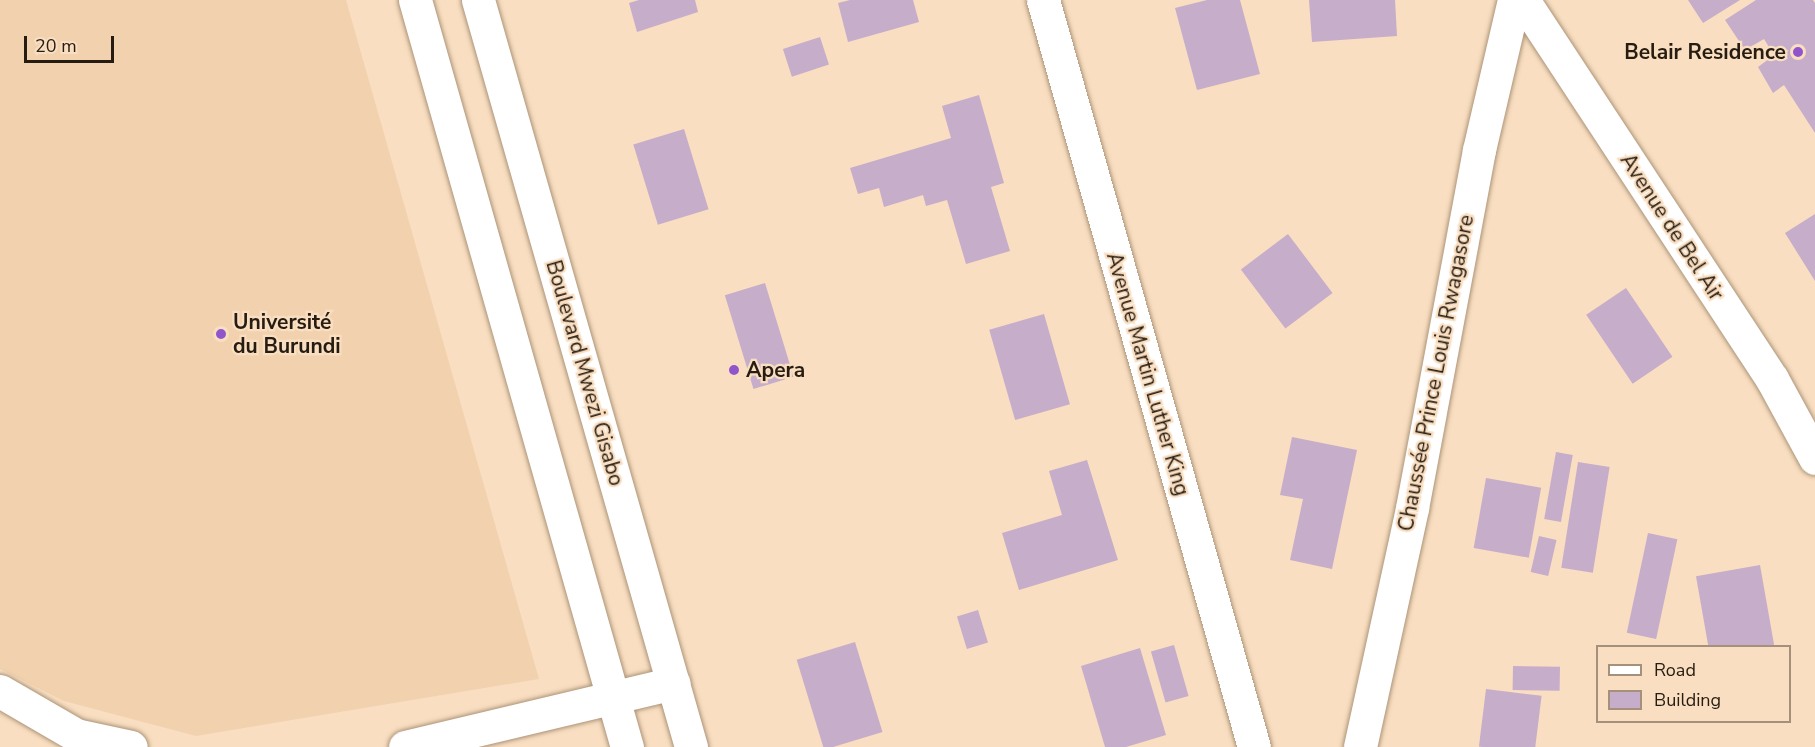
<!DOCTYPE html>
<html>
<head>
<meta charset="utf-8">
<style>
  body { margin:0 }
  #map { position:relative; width:1815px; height:747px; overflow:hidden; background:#f9dec1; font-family:"Nunito Sans",sans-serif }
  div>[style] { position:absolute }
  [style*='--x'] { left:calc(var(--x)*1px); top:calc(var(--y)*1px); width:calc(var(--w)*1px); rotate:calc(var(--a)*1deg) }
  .built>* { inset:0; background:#f2d2ae }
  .building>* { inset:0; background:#c6adca; transform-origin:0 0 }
  .roads { filter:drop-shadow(0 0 2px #ac9478) drop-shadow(0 0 2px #ac9478) }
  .minor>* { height:33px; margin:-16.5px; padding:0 16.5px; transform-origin:16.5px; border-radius:16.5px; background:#fff }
  .major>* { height:33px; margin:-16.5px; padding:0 16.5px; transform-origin:16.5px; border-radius:16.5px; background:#fff }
  .dots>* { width:16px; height:16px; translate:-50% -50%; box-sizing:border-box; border:3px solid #f9dec1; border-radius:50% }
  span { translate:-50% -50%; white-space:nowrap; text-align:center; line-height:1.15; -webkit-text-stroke:4.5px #f9dec1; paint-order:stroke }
  .poi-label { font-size:21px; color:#261c11; font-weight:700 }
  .right { translate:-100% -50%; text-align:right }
  .left { translate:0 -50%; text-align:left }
  .street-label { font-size:21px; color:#261c11 }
  .legend { position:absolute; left:1596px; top:645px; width:195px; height:78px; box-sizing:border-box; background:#f9dec1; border:2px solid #a5907b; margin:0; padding:8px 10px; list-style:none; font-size:18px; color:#261c11 }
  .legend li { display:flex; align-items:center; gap:12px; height:30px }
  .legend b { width:30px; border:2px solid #a5907b }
  .scale { position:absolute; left:24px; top:36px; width:90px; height:27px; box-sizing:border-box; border:3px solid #261c11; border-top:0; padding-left:8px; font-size:18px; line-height:21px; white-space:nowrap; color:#261c11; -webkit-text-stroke:4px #f9dec1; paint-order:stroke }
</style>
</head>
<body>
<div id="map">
  <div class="built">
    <div style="clip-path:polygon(0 0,346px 0,539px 679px,196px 736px,64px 701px,0 669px)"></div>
  </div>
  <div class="building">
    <div style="clip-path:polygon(639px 0,695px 0,698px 12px,637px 32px,629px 3px)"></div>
    <div style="clip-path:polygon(850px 0,913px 0,919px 22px,848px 42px,838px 3px)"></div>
    <div style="clip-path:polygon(1207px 0,1240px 0,1260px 74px,1197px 90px,1175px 8px)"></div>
    <div style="clip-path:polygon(1309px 0,1395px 0,1397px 36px,1312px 42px)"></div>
    <div style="clip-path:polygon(1688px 0,1740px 0,1703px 23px)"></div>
    <div style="clip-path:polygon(1756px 0,1813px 0,1815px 3px,1815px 133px,1784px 85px,1773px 93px,1758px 67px,1774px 55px,1764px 39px,1745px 50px,1725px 20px)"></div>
    <div style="left:820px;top:37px;width:29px;height:39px;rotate:72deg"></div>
    <div style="clip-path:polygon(979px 95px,1004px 183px,991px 187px,1010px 251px,966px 264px,947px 200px,926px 206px,923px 195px,884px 207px,879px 188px,858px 194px,850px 168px,951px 138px,942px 106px)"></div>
    <div style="left:684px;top:129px;width:84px;height:53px;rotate:73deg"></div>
    <div style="clip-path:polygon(1815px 214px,1815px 281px,1785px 233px)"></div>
    <div style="left:1288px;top:234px;width:74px;height:59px;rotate:53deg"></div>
    <div style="left:765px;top:283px;width:98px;height:42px;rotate:73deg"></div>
    <div style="left:1626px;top:288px;width:83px;height:48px;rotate:56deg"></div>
    <div style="left:1044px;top:314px;width:94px;height:57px;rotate:74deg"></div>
    <div style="clip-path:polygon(1292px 437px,1357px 450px,1332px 569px,1290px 560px,1303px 499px,1280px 495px)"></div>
    <div style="left:1556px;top:452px;width:17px;height:68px;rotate:10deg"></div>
    <div style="clip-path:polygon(1087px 460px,1118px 560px,1019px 590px,1002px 533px,1062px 515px,1049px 471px)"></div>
    <div style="left:1578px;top:462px;width:32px;height:107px;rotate:9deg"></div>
    <div style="left:1486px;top:478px;width:56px;height:71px;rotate:10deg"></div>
    <div style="left:1648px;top:533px;width:30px;height:102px;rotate:12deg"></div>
    <div style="left:1539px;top:536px;width:18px;height:37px;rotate:13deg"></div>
    <div style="left:1760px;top:565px;width:81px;height:65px;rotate:80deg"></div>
    <div style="left:978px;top:610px;width:34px;height:22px;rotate:73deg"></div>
    <div style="left:855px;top:642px;width:94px;height:61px;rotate:73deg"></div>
    <div style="left:1174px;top:645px;width:53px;height:24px;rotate:74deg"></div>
    <div style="clip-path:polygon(1140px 648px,1166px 735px,1126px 747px,1105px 747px,1081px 666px)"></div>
    <div style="left:1513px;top:666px;width:47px;height:24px;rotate:1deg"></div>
    <div style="left:1486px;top:689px;width:56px;height:58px;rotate:7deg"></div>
  </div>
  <div class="roads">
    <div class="minor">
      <div style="--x:1043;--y:0;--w:776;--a:74.23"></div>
      <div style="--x:1523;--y:0;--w:453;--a:56.7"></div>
      <div style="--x:1772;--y:379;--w:90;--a:61.4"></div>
      <div style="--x:0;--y:691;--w:88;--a:30.1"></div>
      <div style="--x:76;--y:735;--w:56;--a:12.3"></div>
      <div style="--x:405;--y:747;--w:276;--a:-13.4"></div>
      <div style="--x:1360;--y:747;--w:245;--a:-77.7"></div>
      <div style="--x:1412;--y:508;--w:364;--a:-79.4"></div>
      <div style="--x:1479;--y:150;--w:154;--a:-76.9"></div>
    </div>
    <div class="major">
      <div style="--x:415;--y:0;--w:777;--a:74.16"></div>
      <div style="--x:478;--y:0;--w:777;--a:74.08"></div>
    </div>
  </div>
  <div class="dots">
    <div style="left:1798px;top:52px;background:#9155cb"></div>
    <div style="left:221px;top:334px;background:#9155cb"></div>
    <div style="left:734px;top:370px;background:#9155cb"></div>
  </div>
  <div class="poi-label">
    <span class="right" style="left:1786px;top:52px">Belair Residence</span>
    <span class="left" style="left:233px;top:334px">Université<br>du Burundi</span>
    <span class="left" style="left:746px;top:370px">Apera</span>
  </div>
  <div class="street-label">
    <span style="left:1672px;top:227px;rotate:57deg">Avenue de Bel Air</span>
    <span style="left:585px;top:373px;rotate:74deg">Boulevard Mwezi Gisabo</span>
    <span style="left:1436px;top:373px;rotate:-79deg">Chaussée Prince Louis Rwagasore</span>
    <span style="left:1148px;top:374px;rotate:74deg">Avenue Martin Luther King</span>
  </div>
  <ul class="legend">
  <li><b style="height:8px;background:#fff"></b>Road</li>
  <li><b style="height:16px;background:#c6adca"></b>Building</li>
  </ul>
  <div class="scale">20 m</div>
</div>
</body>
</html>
